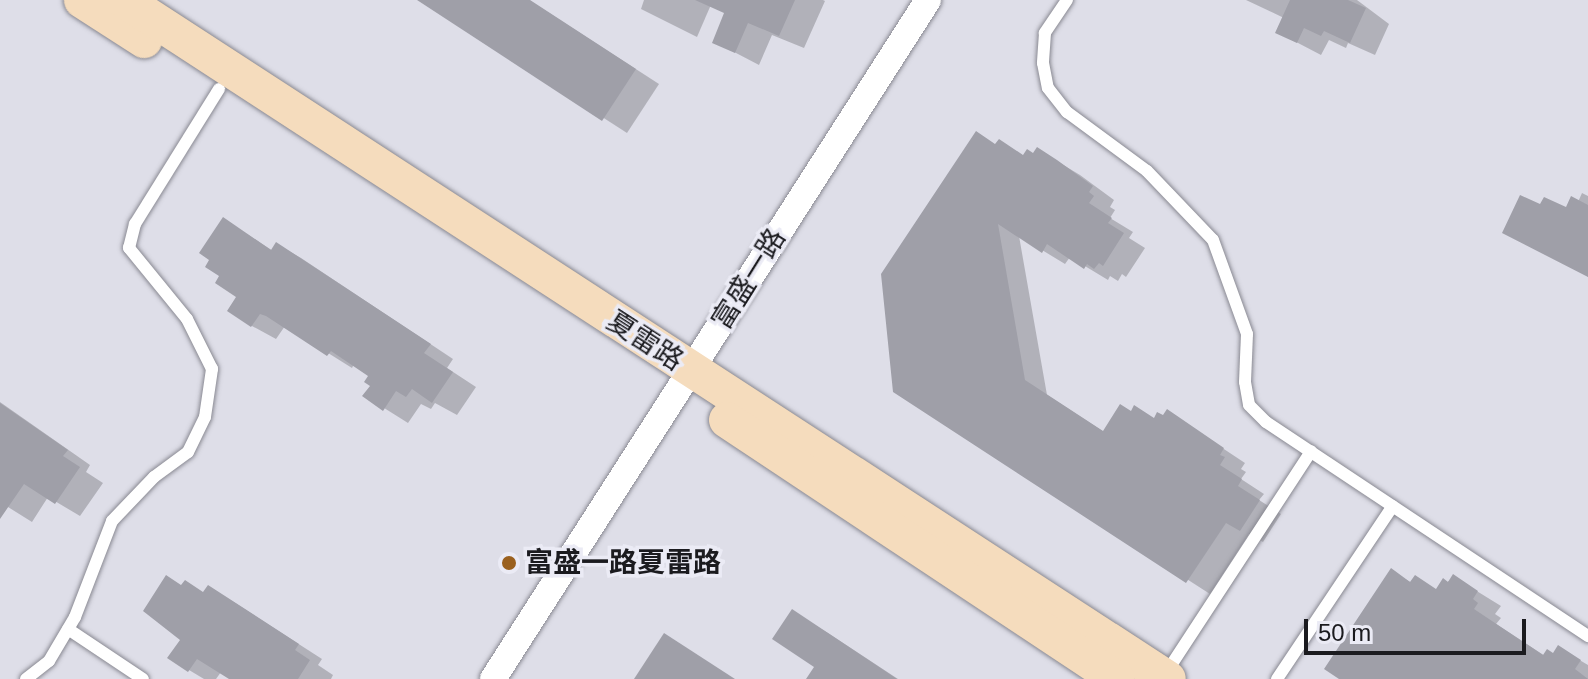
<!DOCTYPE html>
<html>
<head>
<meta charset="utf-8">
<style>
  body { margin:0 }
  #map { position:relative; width:1588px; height:679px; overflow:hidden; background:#dedee8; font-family:Helvetica,"Noto Sans SC",sans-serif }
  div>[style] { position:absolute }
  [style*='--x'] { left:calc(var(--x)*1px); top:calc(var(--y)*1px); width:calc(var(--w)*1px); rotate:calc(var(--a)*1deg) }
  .shadow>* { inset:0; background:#0003 }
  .building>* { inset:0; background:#9f9fa8 }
  .roads { filter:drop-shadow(0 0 2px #898992) drop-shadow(0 0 2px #898992) }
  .lane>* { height:12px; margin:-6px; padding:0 6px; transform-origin:6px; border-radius:6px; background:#fff }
  .street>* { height:26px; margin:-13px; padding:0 13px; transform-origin:13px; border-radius:13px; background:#fff }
  .secondary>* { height:36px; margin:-18px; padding:0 18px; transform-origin:18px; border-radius:18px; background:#f5dcbd }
  .dots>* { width:22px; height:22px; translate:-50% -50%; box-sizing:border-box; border:4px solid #ebebf5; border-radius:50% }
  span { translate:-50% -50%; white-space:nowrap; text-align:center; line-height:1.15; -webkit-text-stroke:7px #ebebf5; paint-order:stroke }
  .street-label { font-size:28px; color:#1b1b1f }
  .poi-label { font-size:28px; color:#1b1b1f; font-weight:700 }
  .left { translate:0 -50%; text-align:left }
  .scale { position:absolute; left:1304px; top:619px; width:222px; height:36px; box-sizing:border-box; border:4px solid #1b1b1f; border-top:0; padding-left:10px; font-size:24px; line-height:28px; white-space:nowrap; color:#1b1b1f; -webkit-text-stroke:6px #ebebf5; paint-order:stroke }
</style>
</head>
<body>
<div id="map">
  <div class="shadow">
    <div style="clip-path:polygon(421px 0,529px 0,659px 84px,627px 133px)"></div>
    <div style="clip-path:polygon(644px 0,713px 0,697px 37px,641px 9px)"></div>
    <div style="clip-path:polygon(732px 0,823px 0,825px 1px,804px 48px,772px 35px,759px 65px,715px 42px)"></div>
    <div style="clip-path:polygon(1246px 0,1357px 0,1389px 24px,1375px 55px,1348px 43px,1346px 48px,1329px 40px,1321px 55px,1277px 32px,1284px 18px)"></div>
    <div style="clip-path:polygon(997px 146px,1025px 156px,1060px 163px,1080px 175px,1114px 200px,1110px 207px,1115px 210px,1110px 218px,1133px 232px,1129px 238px,1145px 248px,1126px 277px,1122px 274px,1118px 281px,1110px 276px,1108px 280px,1070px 257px,1065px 264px,1019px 236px,1047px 395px,1104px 432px,1132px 413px,1155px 419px,1164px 418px,1168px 412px,1245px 463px,1241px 469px,1246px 472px,1241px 479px,1264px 494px,1259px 500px,1281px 514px,1263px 542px,1249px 534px,1210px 594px,895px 391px)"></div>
    <div style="clip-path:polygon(1582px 193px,1588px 196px,1588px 277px,1541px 207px,1567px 210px,1578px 202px)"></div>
    <div style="clip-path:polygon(247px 234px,273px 251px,277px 244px,301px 258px,453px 359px,447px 368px,476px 387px,457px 415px,435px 403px,431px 409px,421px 404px,408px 423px,365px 396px,372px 385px,371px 376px,354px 364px,352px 368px,285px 326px,276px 339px,252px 326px,239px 296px)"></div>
    <div style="clip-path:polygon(0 402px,90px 465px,86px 472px,103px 483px,80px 516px,48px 497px,32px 522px,0 502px)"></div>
    <div style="clip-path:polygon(1391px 571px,1412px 583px,1437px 590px,1454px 577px,1501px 606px,1495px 614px,1501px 618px,1496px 624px,1545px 656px,1554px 655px,1559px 648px,1588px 665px,1588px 679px,1343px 679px)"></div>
    <div style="clip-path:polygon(183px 587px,232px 601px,322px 659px,318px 665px,333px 675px,331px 679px,232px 679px,221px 672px,216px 679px,204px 679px,189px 670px,182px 639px)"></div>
    <div style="clip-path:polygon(793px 612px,828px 633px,898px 679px,809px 679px,817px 667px)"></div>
  </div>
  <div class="building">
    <div style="clip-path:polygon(417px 0,530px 0,636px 69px,602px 121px)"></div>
    <div style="clip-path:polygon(695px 0,795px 0,779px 36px,748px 23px,735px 53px,712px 43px,724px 13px)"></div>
    <div style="clip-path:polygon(1290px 0,1348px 0,1366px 8px,1350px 43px,1324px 31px,1321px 36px,1304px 28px,1297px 43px,1275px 33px)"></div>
    <div style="clip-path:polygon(976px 131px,995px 144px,999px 139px,1023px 155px,1027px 149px,1033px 153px,1037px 147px,1057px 160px,1093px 186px,1089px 192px,1094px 196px,1089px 203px,1112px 218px,1108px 223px,1124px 233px,1103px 266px,1099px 263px,1094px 269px,1087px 264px,1084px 269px,1047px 244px,1042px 253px,998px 224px,1025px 380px,1103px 431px,1120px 404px,1131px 411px,1134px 405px,1154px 418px,1157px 412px,1163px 415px,1167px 409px,1224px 448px,1220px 455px,1225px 457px,1220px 465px,1242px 479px,1238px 486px,1260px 500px,1240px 531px,1226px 523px,1186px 583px,893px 392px,881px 274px)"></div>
    <div style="clip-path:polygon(1520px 195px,1540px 204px,1544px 197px,1566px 207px,1571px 196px,1588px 205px,1588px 277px,1502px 233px)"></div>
    <div style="clip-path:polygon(223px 217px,271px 250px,276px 242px,431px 344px,424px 353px,453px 372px,432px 403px,412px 389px,406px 397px,396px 391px,383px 411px,362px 396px,370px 386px,364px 382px,368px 376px,331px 351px,327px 356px,266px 316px,260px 314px,251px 327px,227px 311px,236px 297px,215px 283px,219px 276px,205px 267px,209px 260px,199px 253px)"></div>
    <div style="clip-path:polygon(0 403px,68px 450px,63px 456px,80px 467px,55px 504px,24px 484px,0 519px)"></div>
    <div style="clip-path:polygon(1391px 568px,1410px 582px,1415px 575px,1436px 589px,1443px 578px,1448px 582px,1453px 574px,1478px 591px,1473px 599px,1478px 603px,1474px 609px,1543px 655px,1547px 649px,1553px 653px,1558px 645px,1581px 660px,1575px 669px,1588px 679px,1339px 679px,1324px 669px)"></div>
    <div style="clip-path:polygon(166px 575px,181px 585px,185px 580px,203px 592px,208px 585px,299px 644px,295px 650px,310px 660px,298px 679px,229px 679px,197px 659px,188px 672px,167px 658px,180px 640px,143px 611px)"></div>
    <div style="clip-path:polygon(792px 609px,897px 679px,806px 679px,814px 667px,772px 639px)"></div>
    <div style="clip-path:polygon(664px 633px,735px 679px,634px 679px)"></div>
  </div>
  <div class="roads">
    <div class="lane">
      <div style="--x:1067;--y:0;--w:40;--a:124"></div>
      <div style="--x:1045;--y:33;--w:30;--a:94"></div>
      <div style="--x:1043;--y:63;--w:25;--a:79"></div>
      <div style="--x:1048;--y:88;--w:31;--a:52"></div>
      <div style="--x:1067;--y:112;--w:99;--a:36.4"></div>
      <div style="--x:1147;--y:171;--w:95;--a:46.3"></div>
      <div style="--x:1213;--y:240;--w:100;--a:70.1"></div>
      <div style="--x:1247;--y:334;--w:48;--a:92.4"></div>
      <div style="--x:1245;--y:382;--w:23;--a:80"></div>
      <div style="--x:1249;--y:405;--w:24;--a:45"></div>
      <div style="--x:1266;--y:422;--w:387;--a:33.6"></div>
      <div style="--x:68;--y:629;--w:90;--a:33.7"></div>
      <div style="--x:1166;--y:673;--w:265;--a:-56.8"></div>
      <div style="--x:26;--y:679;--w:29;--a:-38"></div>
      <div style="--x:49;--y:661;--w:51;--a:-59.4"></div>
      <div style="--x:75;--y:617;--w:103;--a:-68.9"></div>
      <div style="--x:112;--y:521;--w:61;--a:-46.3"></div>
      <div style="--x:154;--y:477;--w:42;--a:-36.3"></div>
      <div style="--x:188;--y:452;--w:39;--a:-64"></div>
      <div style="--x:205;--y:417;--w:49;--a:-81.7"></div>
      <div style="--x:212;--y:369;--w:56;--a:-116.6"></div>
      <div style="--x:187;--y:319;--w:92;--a:-129.2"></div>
      <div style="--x:129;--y:248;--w:25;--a:-76"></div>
      <div style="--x:135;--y:224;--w:159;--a:-58.1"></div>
      <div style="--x:1277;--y:679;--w:208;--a:-56.2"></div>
    </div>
    <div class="street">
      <div style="--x:493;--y:679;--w:806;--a:-57.35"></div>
    </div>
    <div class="secondary">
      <div style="--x:82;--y:0;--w:74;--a:32.8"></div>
      <div style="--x:124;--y:0;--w:1245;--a:33.04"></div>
      <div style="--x:727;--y:420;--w:468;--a:33.6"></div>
    </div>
  </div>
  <div class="dots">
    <div style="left:509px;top:563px;background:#9a601e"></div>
  </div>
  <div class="street-label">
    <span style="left:749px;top:279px;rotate:-58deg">富盛一路</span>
    <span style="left:645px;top:341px;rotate:33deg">夏雷路</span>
  </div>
  <div class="poi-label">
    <span class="left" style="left:525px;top:563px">富盛一路夏雷路</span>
  </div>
  <div class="scale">50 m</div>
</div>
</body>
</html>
